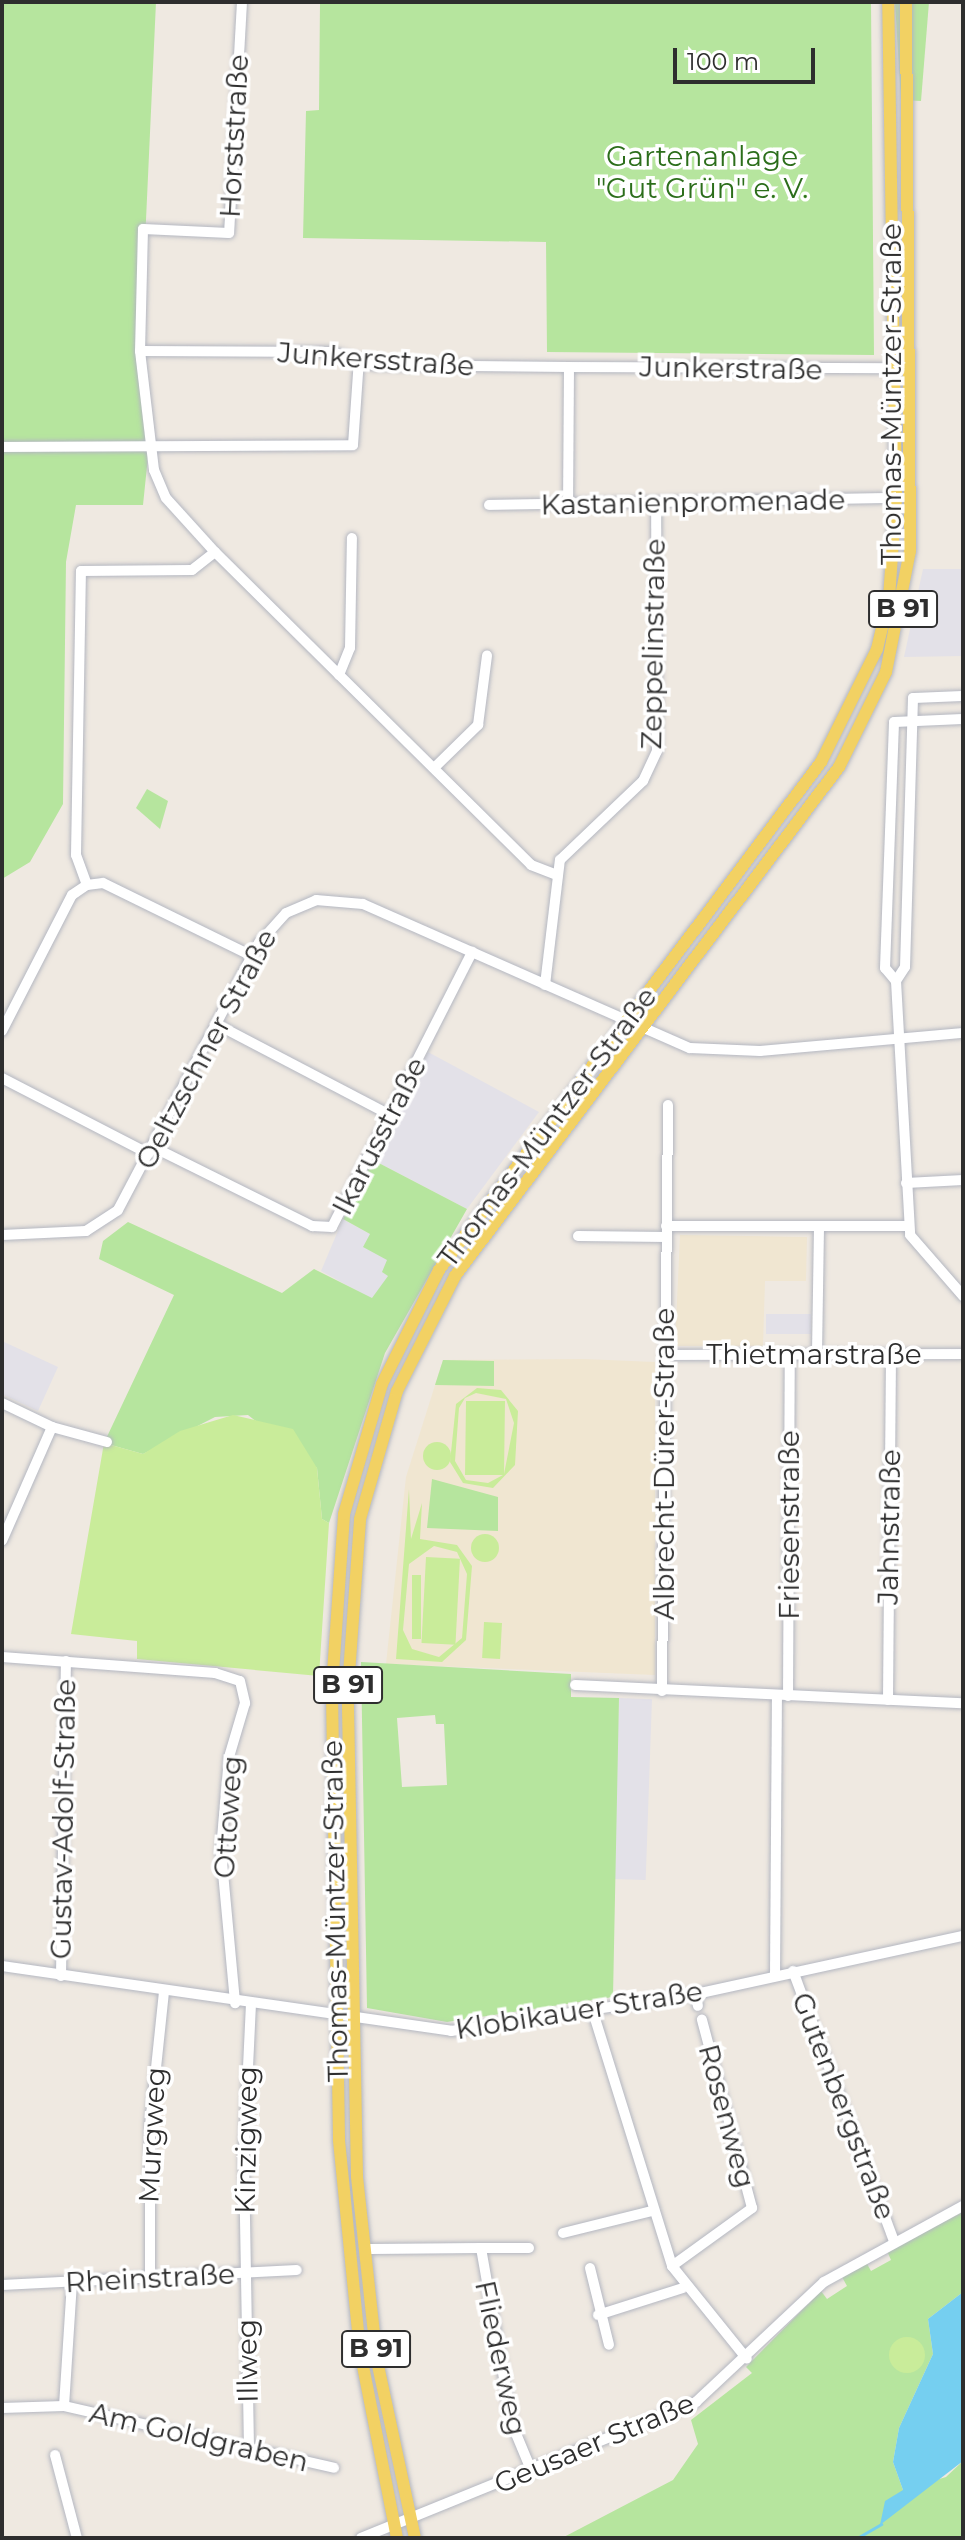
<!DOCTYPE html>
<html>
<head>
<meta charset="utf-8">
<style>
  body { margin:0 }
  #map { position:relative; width:965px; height:2540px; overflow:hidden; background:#efe9e1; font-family:Montserrat,sans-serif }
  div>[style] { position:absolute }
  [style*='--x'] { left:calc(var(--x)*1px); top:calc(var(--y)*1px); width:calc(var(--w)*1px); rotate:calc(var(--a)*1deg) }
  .industrial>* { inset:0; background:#e3e1e8; transform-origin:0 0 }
  .education>* { inset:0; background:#f0e6d1 }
  .green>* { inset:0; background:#b6e59e }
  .pitch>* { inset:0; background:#c9ec9a; transform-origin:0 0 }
  .round { border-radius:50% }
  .water>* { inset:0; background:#75cff0 }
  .stream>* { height:3px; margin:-1.5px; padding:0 1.5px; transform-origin:1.5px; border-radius:1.5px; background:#75cff0 }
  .roads { filter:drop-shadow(0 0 2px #b4b7c1) drop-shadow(0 0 2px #b4b7c1) }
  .minor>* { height:10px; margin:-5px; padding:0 5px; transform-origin:5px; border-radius:5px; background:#fff }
  .major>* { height:12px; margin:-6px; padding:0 6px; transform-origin:6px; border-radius:6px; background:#f2d163 }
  span { translate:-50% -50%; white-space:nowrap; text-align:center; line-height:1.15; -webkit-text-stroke:7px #fff; paint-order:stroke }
  .shield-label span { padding:2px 6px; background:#fff; border:2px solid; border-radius:6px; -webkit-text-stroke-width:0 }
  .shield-label { font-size:26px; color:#2e2e2e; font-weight:700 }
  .street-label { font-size:28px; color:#2e2e2e }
  .park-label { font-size:28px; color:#2c6e1b }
  .frame { position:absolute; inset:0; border:4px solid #2e2e2e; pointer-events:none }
  .scale { position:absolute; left:673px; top:48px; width:142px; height:36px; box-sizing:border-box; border:4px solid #2e2e2e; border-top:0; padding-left:10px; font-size:24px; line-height:28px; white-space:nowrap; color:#2e2e2e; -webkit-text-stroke:6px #fff; paint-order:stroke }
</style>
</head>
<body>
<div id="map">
  <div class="industrial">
    <div style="clip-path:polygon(923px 569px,963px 569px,963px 656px,904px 657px)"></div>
    <div style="clip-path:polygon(428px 1052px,539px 1112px,467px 1209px,373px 1160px)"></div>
    <div style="clip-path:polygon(343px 1219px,370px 1234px,387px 1260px,389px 1276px,372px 1299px,321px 1271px)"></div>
    <div style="left:766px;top:1314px;width:45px;height:20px"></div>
    <div style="clip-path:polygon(2px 1341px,58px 1367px,38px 1411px,2px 1394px)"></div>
    <div style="left:619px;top:1698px;width:33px;height:181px;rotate:2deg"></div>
  </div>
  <div class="education">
    <div style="clip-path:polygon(680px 1235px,807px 1237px,806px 1281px,765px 1281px,763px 1346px,675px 1346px)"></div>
    <div style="clip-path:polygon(584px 1359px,655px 1362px,655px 1675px,386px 1664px,406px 1477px,443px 1360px)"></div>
  </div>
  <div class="green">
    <div style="clip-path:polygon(2px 2px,156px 2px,140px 351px,149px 447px,143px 505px,76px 505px,66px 562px,63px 804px,30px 862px,2px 879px)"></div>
    <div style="clip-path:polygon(320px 2px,871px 2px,874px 355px,547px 352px,546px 242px,303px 238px,306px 111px,319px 110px)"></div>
    <div style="clip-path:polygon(895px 2px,929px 2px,921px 101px,901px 100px)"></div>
    <div style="clip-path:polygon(147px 789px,168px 801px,160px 829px,136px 808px)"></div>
    <div style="clip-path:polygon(373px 1160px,467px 1209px,385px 1353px,329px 1523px,322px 1519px,317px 1468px,248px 1415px,215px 1417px,143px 1454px,104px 1443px,174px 1295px,99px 1259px,103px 1241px,128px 1222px,282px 1293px,314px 1269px,372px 1298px,388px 1276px,382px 1272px,387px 1260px,363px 1247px,370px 1234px,343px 1219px)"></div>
    <div style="clip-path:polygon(443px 1360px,494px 1361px,494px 1386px,435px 1385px)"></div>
    <div style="clip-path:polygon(432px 1479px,498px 1497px,498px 1531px,427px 1528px)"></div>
    <div style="clip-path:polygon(evenodd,361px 1662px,571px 1674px,571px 1697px,619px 1698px,613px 1997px,447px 2022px,367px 2008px,361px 1662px,435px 1715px,436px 1724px,444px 1724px,447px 1785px,402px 1787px,397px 1718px,435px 1715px)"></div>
    <div style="clip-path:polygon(963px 2212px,963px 2292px,928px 2319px,933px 2354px,899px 2428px,893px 2462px,903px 2490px,946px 2477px,963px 2461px,963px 2538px,562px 2538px,673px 2480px,698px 2444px,691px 2420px,752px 2373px,746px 2367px,821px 2291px,827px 2299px,847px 2286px,842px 2277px,866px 2262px,871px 2271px,891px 2260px,887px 2251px)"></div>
  </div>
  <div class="pitch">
    <div style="clip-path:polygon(evenodd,477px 1388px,501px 1390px,518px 1411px,515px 1465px,493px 1488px,463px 1483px,450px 1462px,456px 1404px,477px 1388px,476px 1393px,506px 1399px,514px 1423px,504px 1474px,505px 1401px,466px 1401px,465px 1475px,503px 1475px,488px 1483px,466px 1480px,455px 1461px,459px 1408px,465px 1398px,476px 1393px)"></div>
    <div style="clip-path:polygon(233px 1415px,293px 1429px,317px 1468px,322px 1519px,329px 1523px,319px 1676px,137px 1659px,137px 1641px,71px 1634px,104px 1443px,143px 1454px,180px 1431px)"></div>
    <div class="round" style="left:423px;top:1442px;width:28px;height:28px"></div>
    <div style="clip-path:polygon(evenodd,409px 1489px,411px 1539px,422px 1503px,420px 1539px,457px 1545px,472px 1566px,466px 1640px,442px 1662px,396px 1659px,409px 1489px,434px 1546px,457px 1552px,467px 1574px,462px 1638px,439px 1657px,412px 1649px,403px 1630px,409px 1564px,434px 1546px)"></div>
    <div class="round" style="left:471px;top:1534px;width:28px;height:28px"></div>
    <div style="left:426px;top:1557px;width:34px;height:86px;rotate:3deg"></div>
    <div style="left:412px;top:1575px;width:9px;height:64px"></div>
    <div style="left:484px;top:1622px;width:18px;height:36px;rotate:3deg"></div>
    <div class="round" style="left:889px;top:2337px;width:36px;height:36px"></div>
  </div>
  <div class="water">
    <div style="clip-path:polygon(963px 2292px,963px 2461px,880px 2525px,885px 2501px,903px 2490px,893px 2462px,899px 2428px,933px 2354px,928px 2319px)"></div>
  </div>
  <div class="stream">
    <div style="--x:857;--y:2538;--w:28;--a:-30"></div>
  </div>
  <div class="roads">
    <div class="minor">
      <div style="--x:242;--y:2;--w:231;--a:93.2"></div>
      <div style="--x:229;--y:233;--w:86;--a:-177.3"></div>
      <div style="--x:143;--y:229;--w:122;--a:91.4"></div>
      <div style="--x:140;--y:351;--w:120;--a:83.3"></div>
      <div style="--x:154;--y:470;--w:30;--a:67"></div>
      <div style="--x:166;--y:498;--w:73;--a:47.8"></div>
      <div style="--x:215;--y:552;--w:445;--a:44.7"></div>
      <div style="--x:531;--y:865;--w:25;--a:21"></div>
      <div style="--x:140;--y:351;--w:192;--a:0.3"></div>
      <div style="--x:332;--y:352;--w:43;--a:17.6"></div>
      <div style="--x:373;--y:365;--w:196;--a:0.6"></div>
      <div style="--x:569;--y:367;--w:139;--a:90.4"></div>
      <div style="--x:569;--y:367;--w:325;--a:0.2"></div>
      <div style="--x:2;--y:447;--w:351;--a:-0.3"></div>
      <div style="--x:353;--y:445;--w:86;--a:-86"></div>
      <div style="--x:489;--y:505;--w:407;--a:-1"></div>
      <div style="--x:339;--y:675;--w:29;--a:-68"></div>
      <div style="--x:350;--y:648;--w:110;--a:-89"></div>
      <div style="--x:963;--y:696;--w:50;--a:177.7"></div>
      <div style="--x:913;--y:698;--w:269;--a:91.7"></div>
      <div style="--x:905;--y:967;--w:17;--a:123"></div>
      <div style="--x:896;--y:981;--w:254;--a:86.8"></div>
      <div style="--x:910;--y:1235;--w:81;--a:49"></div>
      <div style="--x:434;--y:768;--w:62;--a:-44.3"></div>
      <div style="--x:478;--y:725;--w:70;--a:-82.6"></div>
      <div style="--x:87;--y:885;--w:32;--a:-110"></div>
      <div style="--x:76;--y:855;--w:284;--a:-89"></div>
      <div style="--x:81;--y:571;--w:111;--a:-0.5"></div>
      <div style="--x:192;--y:570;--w:29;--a:-38"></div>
      <div style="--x:896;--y:981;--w:17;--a:-130"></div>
      <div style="--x:885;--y:968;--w:246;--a:-87.9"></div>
      <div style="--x:894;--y:722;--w:69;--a:-2.5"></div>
      <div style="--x:545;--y:985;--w:126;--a:-83.2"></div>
      <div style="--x:560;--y:860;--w:115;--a:-43.6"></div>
      <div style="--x:643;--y:781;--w:33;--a:-65"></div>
      <div style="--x:657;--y:751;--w:247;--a:-90.2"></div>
      <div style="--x:216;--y:1024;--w:196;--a:27.6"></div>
      <div style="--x:2;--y:1031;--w:153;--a:-62.8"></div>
      <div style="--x:72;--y:895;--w:18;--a:-34"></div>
      <div style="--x:87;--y:885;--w:16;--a:-7"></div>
      <div style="--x:103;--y:883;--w:166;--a:26.1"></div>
      <div style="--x:2;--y:1078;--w:165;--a:27.3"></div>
      <div style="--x:153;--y:1147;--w:178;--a:26.4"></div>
      <div style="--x:312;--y:1226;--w:20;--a:3"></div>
      <div style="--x:332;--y:1227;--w:309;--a:-63"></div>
      <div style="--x:906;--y:1183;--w:57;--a:-3"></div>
      <div style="--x:666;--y:1226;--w:243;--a:0"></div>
      <div style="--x:2;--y:1235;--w:84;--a:-2.7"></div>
      <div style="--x:86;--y:1231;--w:38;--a:-33"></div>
      <div style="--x:118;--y:1210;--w:302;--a:-62.2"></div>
      <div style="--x:259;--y:943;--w:40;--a:-48"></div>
      <div style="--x:286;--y:913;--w:33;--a:-23"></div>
      <div style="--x:316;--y:900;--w:47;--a:4.9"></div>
      <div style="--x:363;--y:904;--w:357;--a:23.8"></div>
      <div style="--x:690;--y:1048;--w:70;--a:2.5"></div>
      <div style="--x:760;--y:1051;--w:204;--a:-5.1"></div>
      <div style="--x:578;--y:1236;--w:88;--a:0.7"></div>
      <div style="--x:817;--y:1354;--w:125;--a:-89.1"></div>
      <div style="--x:665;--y:1355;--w:298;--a:-0.2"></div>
      <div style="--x:2;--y:1403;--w:55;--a:25.6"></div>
      <div style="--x:52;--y:1427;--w:124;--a:113.7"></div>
      <div style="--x:52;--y:1427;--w:57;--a:15.3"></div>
      <div style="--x:2;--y:1657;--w:214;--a:4.3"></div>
      <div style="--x:215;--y:1673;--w:26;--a:18"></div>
      <div style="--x:240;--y:1681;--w:23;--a:77"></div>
      <div style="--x:245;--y:1703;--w:56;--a:106.5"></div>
      <div style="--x:229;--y:1757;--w:94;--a:94.9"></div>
      <div style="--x:221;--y:1851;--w:153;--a:84.7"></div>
      <div style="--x:575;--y:1685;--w:388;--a:2.7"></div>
      <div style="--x:662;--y:1691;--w:586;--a:-89.41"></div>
      <div style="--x:788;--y:1696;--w:342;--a:-89.7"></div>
      <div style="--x:888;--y:1700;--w:345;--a:-89.5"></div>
      <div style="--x:2;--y:1966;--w:454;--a:8.2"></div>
      <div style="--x:451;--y:2031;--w:248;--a:-8.6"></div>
      <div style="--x:696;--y:1994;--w:273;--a:-12.3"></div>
      <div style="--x:793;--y:1971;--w:288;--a:69.5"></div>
      <div style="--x:775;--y:1975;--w:279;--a:-89.6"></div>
      <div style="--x:61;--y:1976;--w:315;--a:-89.1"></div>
      <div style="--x:696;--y:1994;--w:12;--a:81"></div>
      <div style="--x:593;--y:2012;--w:266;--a:72.7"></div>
      <div style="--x:672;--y:2266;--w:119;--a:51.1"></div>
      <div style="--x:563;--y:2233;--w:92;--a:-13.9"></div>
      <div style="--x:481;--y:2248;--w:48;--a:0"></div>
      <div style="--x:370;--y:2249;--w:111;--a:-0.5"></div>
      <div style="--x:481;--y:2248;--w:179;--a:80"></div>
      <div style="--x:512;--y:2424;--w:52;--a:67.4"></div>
      <div style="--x:672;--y:2266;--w:99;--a:-35.9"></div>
      <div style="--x:752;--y:2208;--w:195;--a:-104.9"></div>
      <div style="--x:590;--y:2268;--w:79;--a:76.1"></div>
      <div style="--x:150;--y:2278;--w:153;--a:-90"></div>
      <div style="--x:150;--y:2125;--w:134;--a:-84"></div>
      <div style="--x:2;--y:2285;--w:295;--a:-2.9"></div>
      <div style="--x:598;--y:2315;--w:89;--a:-17.6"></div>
      <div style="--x:64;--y:2406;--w:124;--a:-86.3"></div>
      <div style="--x:2;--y:2408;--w:62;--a:-1.8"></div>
      <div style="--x:64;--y:2406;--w:277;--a:12.9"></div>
      <div style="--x:249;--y:2448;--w:296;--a:-91"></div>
      <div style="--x:244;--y:2152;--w:146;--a:-87.3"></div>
      <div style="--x:55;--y:2455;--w:86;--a:75.2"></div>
      <div style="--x:361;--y:2538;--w:362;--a:-22.1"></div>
      <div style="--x:696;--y:2402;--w:175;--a:-43.2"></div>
      <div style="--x:824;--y:2282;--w:158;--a:-28.7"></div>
    </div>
    <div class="major">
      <div style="--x:397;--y:2538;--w:191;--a:-101.2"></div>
      <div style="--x:360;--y:2351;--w:213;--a:-95.7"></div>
      <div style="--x:339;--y:2139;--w:452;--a:-90.9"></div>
      <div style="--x:332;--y:1687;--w:173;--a:-86"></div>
      <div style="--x:344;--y:1514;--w:135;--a:-73.7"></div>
      <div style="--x:382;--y:1384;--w:127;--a:-63.4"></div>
      <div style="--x:439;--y:1270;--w:636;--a:-53.06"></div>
      <div style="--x:821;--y:762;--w:126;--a:-63.6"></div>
      <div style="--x:877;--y:649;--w:52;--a:-76.8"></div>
      <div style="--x:889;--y:598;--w:100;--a:-86"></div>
      <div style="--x:896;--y:498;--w:496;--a:-90.9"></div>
      <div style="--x:415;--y:2538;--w:181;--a:-102.1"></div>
      <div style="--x:377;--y:2361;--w:186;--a:-96.2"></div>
      <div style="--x:357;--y:2176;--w:488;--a:-91.1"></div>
      <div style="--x:348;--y:1688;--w:169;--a:-85.9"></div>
      <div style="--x:360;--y:1519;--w:133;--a:-73.9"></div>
      <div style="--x:397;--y:1391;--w:129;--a:-63.2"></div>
      <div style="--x:455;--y:1276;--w:638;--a:-52.97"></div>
      <div style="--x:839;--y:767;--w:106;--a:-63.7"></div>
      <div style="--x:886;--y:672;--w:123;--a:-78.8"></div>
      <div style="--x:910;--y:551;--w:549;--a:-90.42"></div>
    </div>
  </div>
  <div class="shield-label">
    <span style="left:903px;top:609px">B 91</span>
    <span style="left:348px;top:1685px">B 91</span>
    <span style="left:376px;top:2349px">B 91</span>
  </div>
  <div class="street-label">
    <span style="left:234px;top:136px;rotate:-87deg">Horststraße</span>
    <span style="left:376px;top:359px;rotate:4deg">Junkersstraße</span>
    <span style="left:731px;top:368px;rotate:1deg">Junkerstraße</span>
    <span style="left:891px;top:394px;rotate:-90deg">Thomas-Müntzer-Straße</span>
    <span style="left:693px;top:502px;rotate:-1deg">Kastanienpromenade</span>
    <span style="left:653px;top:644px;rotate:-89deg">Zeppelinstraße</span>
    <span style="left:206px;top:1049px;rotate:-62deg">Oeltzschner Straße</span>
    <span style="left:547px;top:1127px;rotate:-53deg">Thomas-Müntzer-Straße</span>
    <span style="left:379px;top:1136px;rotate:-63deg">Ikarusstraße</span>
    <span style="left:814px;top:1354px">Thietmarstraße</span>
    <span style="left:664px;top:1464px;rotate:-90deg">Albrecht-Dürer-Straße</span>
    <span style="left:789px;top:1525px;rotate:-90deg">Friesenstraße</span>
    <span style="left:889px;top:1527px;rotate:-89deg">Jahnstraße</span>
    <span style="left:228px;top:1817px;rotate:-86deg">Ottoweg</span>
    <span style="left:63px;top:1819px;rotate:-89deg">Gustav-Adolf-Straße</span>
    <span style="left:335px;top:1911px;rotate:-91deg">Thomas-Müntzer-Straße</span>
    <span style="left:579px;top:2010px;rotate:-9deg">Klobikauer Straße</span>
    <span style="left:844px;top:2106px;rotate:69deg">Gutenbergstraße</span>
    <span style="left:727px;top:2116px;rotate:75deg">Rosenweg</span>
    <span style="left:152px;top:2135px;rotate:-87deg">Murgweg</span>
    <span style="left:246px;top:2140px;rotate:-89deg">Kinzigweg</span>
    <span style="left:150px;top:2278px;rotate:-3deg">Rheinstraße</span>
    <span style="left:501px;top:2358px;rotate:78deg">Fliederweg</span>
    <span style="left:247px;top:2361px;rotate:-91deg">Illweg</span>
    <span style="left:199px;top:2437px;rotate:13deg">Am Goldgraben</span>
    <span style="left:594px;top:2443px;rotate:-23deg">Geusaer Straße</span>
  </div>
  <div class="park-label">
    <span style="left:702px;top:172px">Gartenanlage<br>"Gut Grün" e. V.</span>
  </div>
  <div class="frame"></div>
  <div class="scale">100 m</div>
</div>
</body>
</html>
